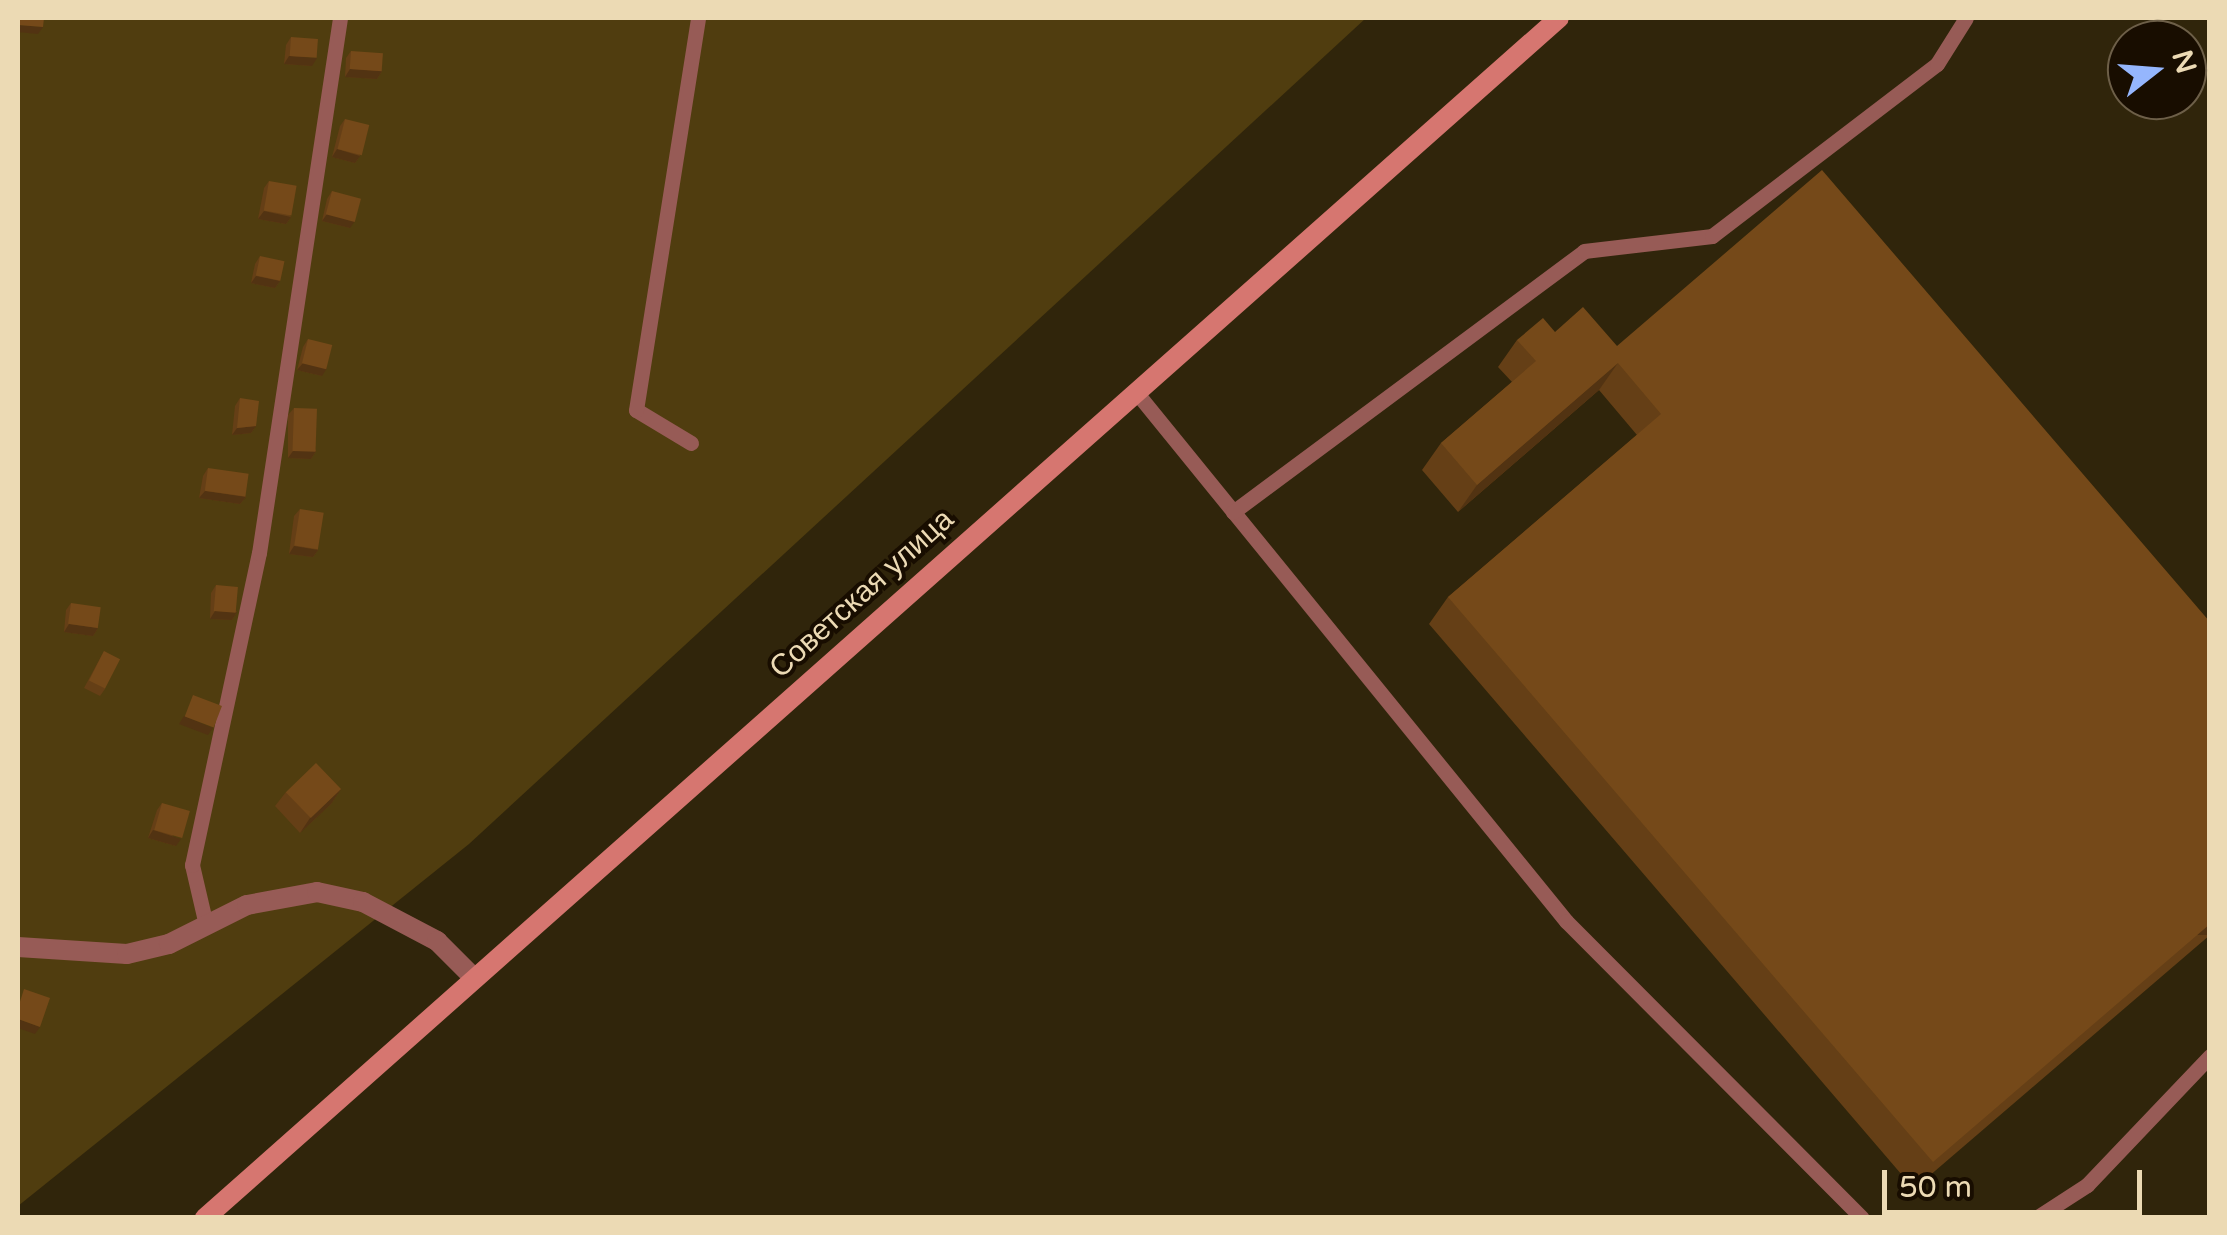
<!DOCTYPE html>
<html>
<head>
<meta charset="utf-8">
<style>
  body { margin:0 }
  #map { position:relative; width:2227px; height:1235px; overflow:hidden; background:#30250b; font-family:"Varela Round",sans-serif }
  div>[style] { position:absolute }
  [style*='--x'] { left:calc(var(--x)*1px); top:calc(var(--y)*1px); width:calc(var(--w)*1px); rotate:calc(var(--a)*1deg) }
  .green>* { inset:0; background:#503d0f }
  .lane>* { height:15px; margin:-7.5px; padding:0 7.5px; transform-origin:7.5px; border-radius:7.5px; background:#975b56 }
  .street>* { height:20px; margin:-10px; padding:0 10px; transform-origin:10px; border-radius:10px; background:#975b56 }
  .secondary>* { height:20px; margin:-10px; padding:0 10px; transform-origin:10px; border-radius:10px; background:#d67670 }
  .wall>* { inset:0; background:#653f16 }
  .shaded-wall>* { inset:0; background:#523312; transform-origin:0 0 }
  .building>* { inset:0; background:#754919; transform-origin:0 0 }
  span { translate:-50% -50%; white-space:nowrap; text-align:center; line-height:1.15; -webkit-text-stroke:8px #180d00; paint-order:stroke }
  .street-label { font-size:30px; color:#ecdab4 }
  .frame { position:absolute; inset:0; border:20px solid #ecdab4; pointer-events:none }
  .north { position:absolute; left:2107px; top:20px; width:100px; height:100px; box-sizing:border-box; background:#180d00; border:2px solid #6d5f48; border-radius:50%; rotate:73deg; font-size:28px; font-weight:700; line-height:40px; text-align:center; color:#ecdab4 }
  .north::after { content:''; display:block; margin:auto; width:35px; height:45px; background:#95b6fd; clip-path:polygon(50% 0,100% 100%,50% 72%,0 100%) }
  .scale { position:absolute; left:1882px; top:1170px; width:260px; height:45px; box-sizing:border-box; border:5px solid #ecdab4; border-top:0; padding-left:12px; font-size:30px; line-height:35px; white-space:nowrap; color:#ecdab4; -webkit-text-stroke:8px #180d00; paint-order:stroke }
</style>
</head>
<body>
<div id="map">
  <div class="green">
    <div style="clip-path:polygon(18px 18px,1366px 18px,469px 844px,18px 1206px)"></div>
  </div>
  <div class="lane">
    <div style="--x:1136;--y:392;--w:682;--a:50.89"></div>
    <div style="--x:1566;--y:921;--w:419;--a:45.1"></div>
    <div style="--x:691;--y:443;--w:64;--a:-149"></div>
    <div style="--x:636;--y:410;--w:397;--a:-81"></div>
    <div style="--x:1233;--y:512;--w:437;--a:-36.6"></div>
    <div style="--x:1584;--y:251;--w:129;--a:-6.7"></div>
    <div style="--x:1712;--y:236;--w:283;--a:-37.4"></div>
    <div style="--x:1937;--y:64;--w:54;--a:-57.8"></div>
    <div style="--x:206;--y:925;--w:62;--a:-103.1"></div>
    <div style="--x:192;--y:865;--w:319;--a:-77.9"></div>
    <div style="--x:259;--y:553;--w:541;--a:-81.39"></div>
    <div style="--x:2036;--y:1218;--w:61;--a:-32.9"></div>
    <div style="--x:2087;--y:1185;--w:178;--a:-46.4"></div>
  </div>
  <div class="street">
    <div style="--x:18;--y:947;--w:109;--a:3.7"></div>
    <div style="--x:127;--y:954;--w:43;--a:-13.4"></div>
    <div style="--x:169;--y:944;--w:87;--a:-26.6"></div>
    <div style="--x:247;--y:905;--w:71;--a:-10.5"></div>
    <div style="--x:317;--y:892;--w:47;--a:12.3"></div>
    <div style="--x:363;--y:902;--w:84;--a:27.8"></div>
    <div style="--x:437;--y:941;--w:52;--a:45"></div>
  </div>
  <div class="secondary">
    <div style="--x:205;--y:1218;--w:1809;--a:-41.55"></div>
  </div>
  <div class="wall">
    <div style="clip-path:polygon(291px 37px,312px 66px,284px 64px,286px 45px)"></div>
    <div style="clip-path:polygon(351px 51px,382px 71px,377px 79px,345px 77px,346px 58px)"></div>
    <div style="clip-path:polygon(345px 119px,360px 156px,355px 163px,332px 157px,340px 126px)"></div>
    <div style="clip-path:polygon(269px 181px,291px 217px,286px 224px,258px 219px,264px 188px)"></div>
    <div style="clip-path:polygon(332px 191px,350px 228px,322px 221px,327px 199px)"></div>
    <div style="clip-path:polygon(260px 256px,280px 281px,275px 288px,251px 283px,255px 264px)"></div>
    <div style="clip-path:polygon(1555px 332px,1617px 346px,2210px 622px,2210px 935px,1914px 1189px,1429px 624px,1448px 597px,1637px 435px,1599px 390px,1458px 512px,1422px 470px,1441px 443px,1512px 382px,1498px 367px,1517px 340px)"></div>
    <div style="clip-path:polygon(308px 339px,322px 376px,297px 370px,303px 347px)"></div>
    <div style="clip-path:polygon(240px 398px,256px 426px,251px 433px,232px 435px,235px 406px)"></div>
    <div style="clip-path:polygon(294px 408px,316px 451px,311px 459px,288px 458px,288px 415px)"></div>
    <div style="clip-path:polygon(208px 468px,246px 497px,240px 504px,199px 498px,203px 476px)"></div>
    <div style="clip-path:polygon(300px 509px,318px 550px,313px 557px,289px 554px,294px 516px)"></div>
    <div style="clip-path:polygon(216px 585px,237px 612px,232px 620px,210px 619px,211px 593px)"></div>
    <div style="clip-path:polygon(71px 603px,98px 628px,93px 636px,64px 632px,66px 610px)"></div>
    <div style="clip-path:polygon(104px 651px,105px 689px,100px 696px,84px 688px)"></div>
    <div style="clip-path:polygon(341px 789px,331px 804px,300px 833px,275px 806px,286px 792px)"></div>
    <div style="clip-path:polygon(162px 803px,176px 846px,148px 838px,157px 810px)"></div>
  </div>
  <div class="shaded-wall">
    <div style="clip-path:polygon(18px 25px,43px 27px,38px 34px,18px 32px)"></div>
    <div style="clip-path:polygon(289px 56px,317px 58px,312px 66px,284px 64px)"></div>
    <div style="clip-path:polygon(350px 69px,382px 71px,377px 79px,345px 77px)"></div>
    <div style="clip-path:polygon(337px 149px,360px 156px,355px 163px,332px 157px)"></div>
    <div style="clip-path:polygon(264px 211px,291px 217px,286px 224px,258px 219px)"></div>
    <div style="clip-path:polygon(327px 214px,355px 221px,350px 228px,322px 221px)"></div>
    <div style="clip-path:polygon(256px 276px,280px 281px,275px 288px,251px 283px)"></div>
    <div style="clip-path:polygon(303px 363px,327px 368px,322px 376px,297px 370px)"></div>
    <div style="clip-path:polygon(1618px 363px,1599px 390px,1458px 512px,1477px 485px)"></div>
    <div style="clip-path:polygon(256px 426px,251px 433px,232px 435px,237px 428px)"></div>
    <div style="clip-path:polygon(293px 451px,316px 451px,311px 459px,288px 458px)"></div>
    <div style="clip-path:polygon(205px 491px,246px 497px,240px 504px,199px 498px)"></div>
    <div style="clip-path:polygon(294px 546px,318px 550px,313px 557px,289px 554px)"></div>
    <div style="clip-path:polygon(215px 611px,237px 612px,232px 620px,210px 619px)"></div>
    <div style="clip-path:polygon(69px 624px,98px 628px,93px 636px,64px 632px)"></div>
    <div style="clip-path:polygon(184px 716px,213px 728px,208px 735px,179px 724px)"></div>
    <div style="clip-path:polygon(341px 789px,331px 804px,300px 833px,310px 818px)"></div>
    <div style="clip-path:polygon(153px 830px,181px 839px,176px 846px,148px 838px)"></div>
    <div style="left:2210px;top:924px;width:11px;height:365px;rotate:90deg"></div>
    <div style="clip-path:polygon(18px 1019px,40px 1027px,35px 1034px,18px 1028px)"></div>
  </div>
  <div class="building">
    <div style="clip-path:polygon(18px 18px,44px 18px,43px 27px,18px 25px)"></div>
    <div style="left:291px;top:37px;width:27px;height:19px;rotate:4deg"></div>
    <div style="left:351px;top:51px;width:32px;height:18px;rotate:4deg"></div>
    <div style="left:345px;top:119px;width:25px;height:31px;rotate:14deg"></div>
    <div style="clip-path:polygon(1822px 170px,2210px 622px,2210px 924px,1933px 1162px,1448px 597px,1661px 414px,1618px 363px,1477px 485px,1441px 443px,1536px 361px,1517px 340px,1543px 318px,1555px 332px,1583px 307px,1617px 346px)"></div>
    <div style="left:269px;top:181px;width:28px;height:30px;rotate:10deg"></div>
    <div style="left:332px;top:191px;width:30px;height:24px;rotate:15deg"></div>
    <div style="left:260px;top:256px;width:25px;height:20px;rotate:12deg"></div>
    <div style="left:308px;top:339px;width:25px;height:25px;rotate:14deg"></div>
    <div style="clip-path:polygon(240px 398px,259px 401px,256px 426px,237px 428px)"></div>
    <div style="left:294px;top:408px;width:23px;height:43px;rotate:2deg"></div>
    <div style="left:208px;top:468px;width:41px;height:23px;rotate:8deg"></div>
    <div style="left:300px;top:509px;width:24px;height:37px;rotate:9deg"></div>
    <div style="left:216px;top:585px;width:22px;height:26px;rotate:5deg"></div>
    <div style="left:71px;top:603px;width:30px;height:21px;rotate:8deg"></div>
    <div style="left:104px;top:651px;width:18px;height:33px;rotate:27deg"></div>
    <div style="left:193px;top:695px;width:31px;height:23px;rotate:21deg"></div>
    <div style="left:316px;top:763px;width:36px;height:42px;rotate:46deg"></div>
    <div style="left:162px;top:803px;width:29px;height:28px;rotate:16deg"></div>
    <div style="clip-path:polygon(24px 989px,50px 998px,40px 1027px,18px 1019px,18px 1008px)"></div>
  </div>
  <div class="street-label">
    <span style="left:862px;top:594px;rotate:-42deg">Советская улица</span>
  </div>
  <div class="frame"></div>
  <div class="north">N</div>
  <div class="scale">50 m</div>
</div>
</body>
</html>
